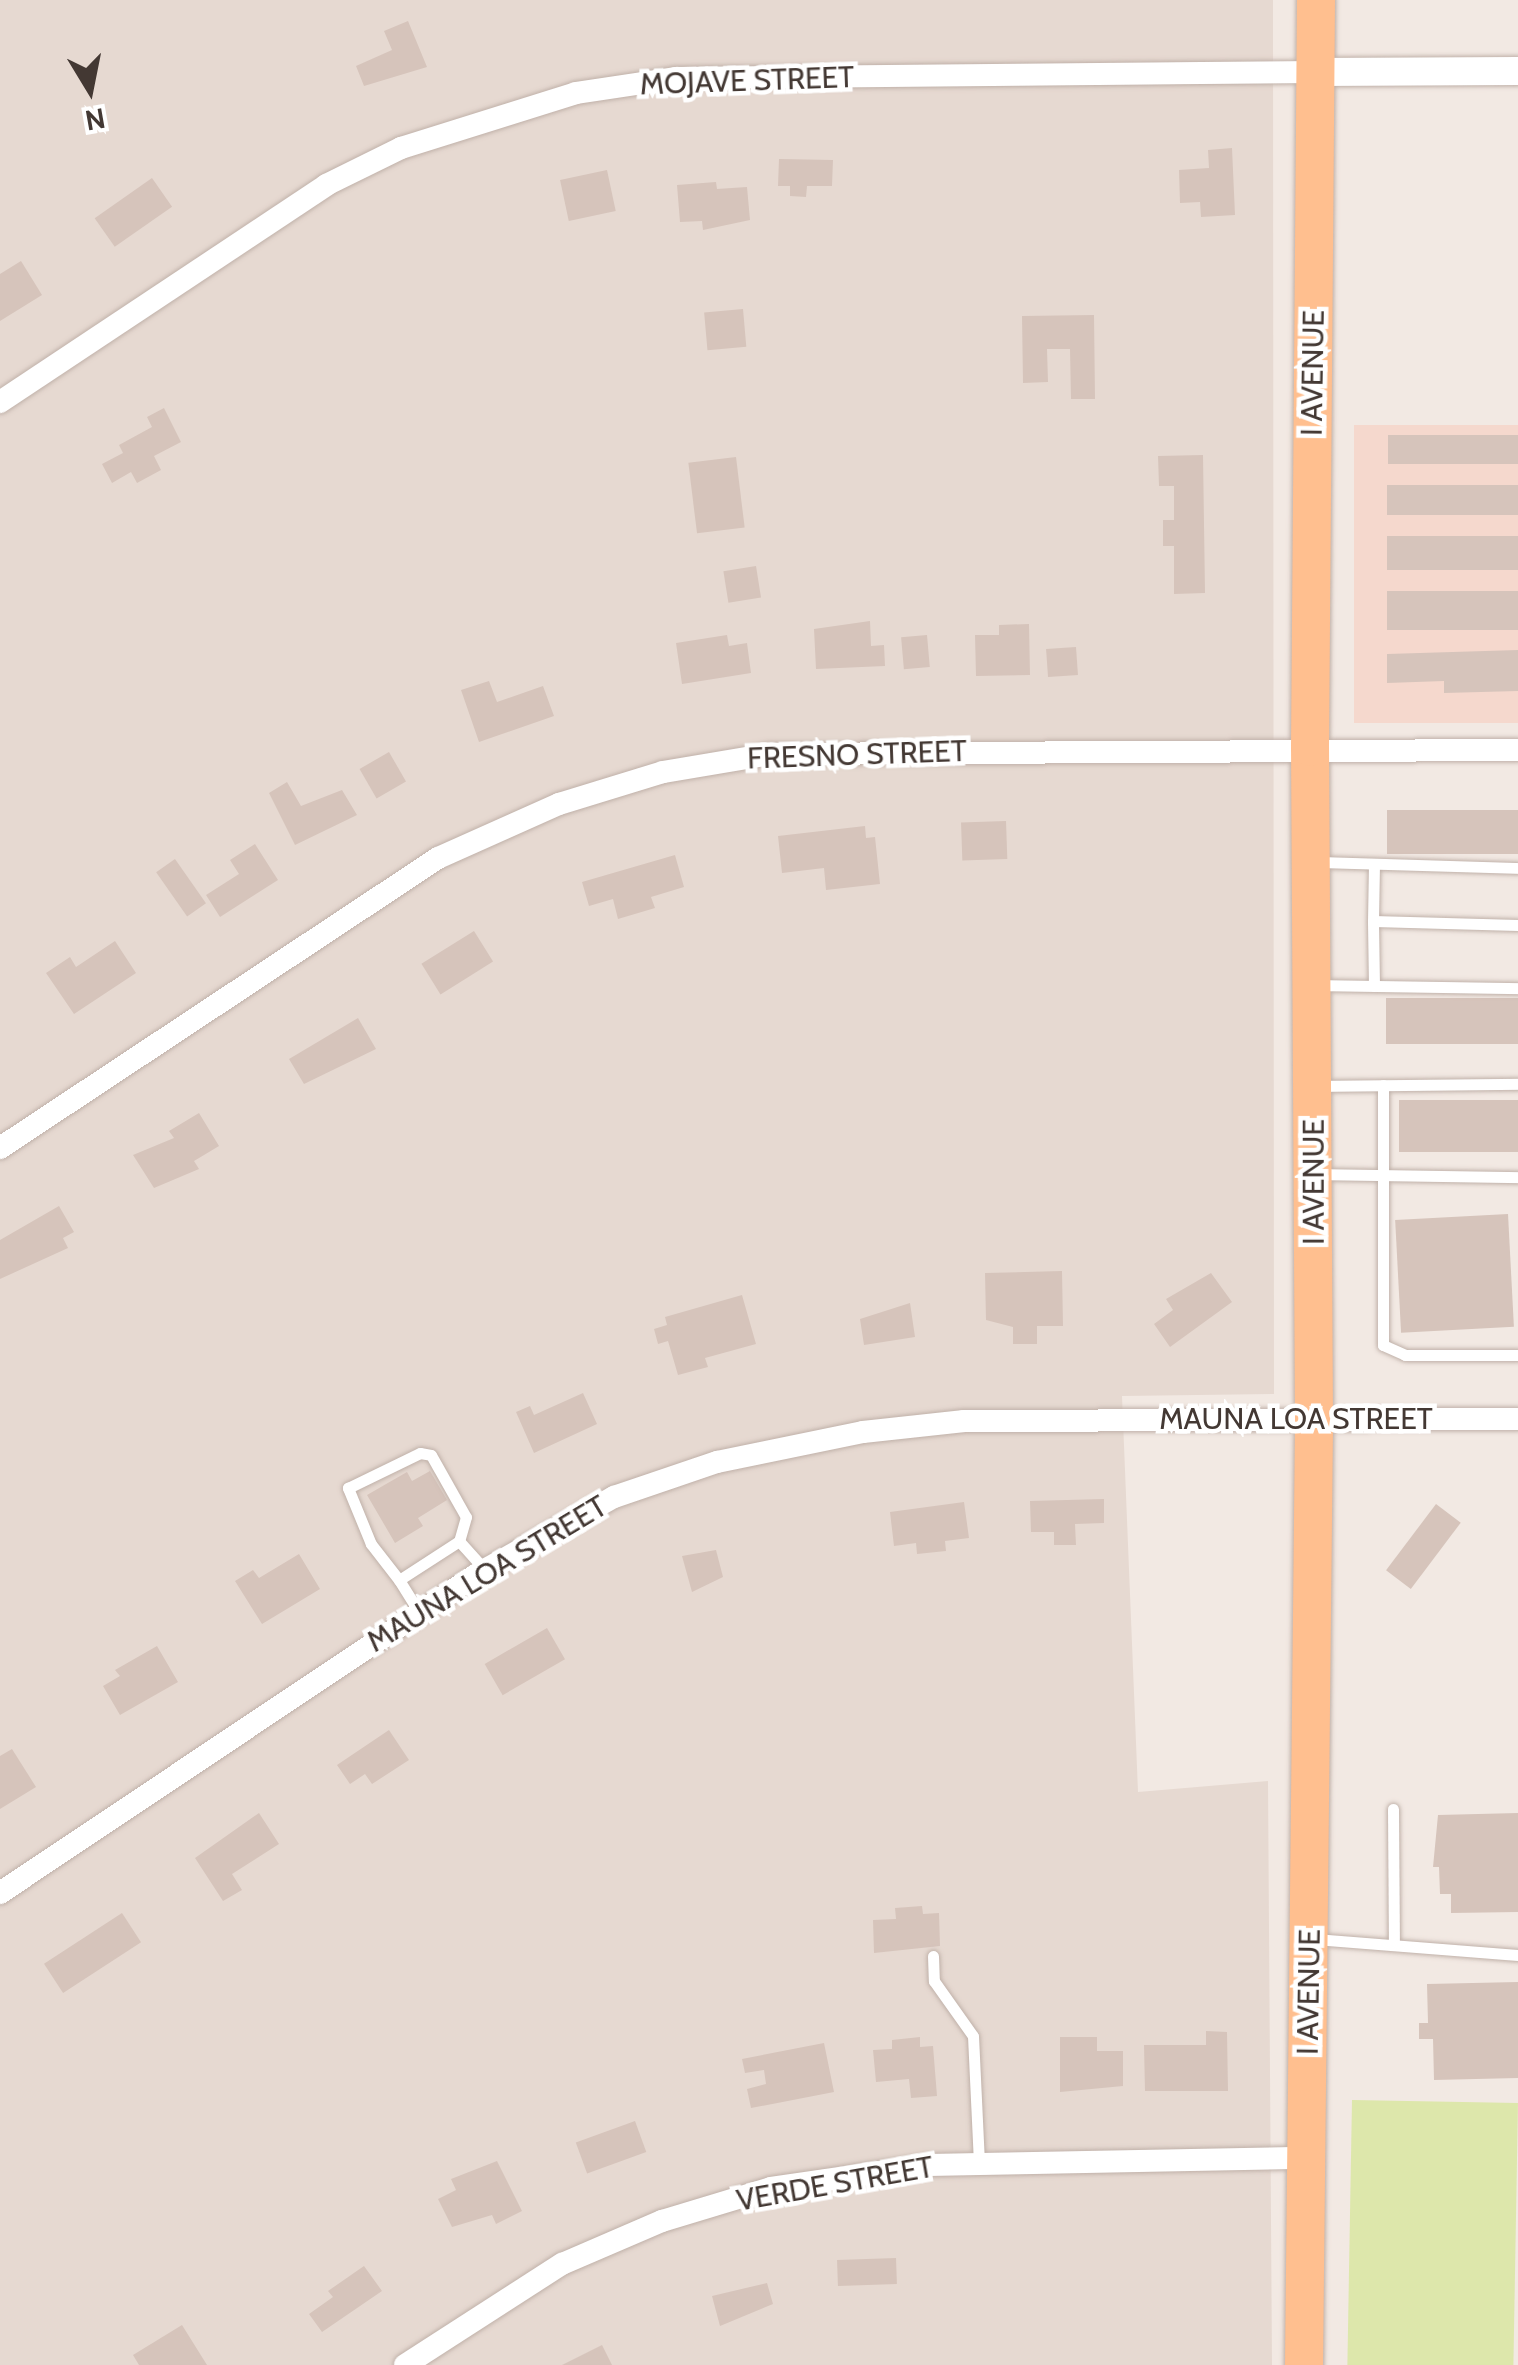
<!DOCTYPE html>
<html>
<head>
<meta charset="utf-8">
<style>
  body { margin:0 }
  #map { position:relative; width:1518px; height:2365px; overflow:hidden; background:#f2e9e3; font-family:Cabin,sans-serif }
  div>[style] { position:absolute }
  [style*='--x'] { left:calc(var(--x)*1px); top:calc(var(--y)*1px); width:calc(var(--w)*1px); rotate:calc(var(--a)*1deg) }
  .residential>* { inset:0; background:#e6d9d1 }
  .commercial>* { inset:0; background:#f5d8cd; transform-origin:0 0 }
  .green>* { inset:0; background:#dde7ab; transform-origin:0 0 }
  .building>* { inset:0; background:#d6c4bb; transform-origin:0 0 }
  .roads { filter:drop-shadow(0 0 2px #c0b1a9) drop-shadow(0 0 2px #c0b1a9) }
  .service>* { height:11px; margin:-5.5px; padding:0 5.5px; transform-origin:5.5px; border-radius:5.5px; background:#fff }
  .minor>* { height:22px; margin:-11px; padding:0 11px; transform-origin:11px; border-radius:11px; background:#fff }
  .tertiary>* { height:28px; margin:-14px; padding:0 14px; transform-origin:14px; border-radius:14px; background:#fff }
  .primary>* { height:38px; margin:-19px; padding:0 19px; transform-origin:19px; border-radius:19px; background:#ffbf8f }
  span { translate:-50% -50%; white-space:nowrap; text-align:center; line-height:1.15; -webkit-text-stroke:9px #fff; paint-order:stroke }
  .street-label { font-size:30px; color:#433833 }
  .north { position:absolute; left:40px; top:40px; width:100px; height:100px; -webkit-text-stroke:8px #fff; paint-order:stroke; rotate:170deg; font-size:28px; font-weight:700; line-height:40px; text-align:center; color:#433833 }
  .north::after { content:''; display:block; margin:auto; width:35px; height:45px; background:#433833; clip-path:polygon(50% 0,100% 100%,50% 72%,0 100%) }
</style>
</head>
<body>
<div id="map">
  <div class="residential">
    <div style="clip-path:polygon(0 0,1273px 0,1274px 1394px,1122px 1396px,1138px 1792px,1268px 1781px,1272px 2365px,0 2365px)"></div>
  </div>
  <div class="commercial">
    <div style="left:1518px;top:425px;width:298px;height:164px;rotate:90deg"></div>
  </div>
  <div class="green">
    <div style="left:1352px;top:2100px;width:166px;height:265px;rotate:1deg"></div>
  </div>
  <div class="building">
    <div style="clip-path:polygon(408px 21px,427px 67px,364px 86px,356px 66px,392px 50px,384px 31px)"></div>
    <div style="clip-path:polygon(1232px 148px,1235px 215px,1201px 217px,1200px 202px,1180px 203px,1179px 170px,1209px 168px,1208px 150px)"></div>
    <div style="clip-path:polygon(779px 159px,833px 160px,832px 186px,807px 186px,806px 197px,790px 196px,790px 186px,778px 186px)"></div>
    <div style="left:607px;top:170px;width:42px;height:48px;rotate:78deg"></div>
    <div style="left:152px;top:178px;width:35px;height:70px;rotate:55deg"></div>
    <div style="clip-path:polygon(716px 182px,717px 189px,747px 187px,750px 220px,703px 230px,702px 221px,680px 222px,677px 185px)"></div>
    <div style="clip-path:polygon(21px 261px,42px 295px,0 321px,0 274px)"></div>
    <div style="left:743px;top:309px;width:38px;height:39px;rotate:85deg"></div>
    <div style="clip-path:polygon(1094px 315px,1095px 399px,1071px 399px,1070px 349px,1047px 349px,1048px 382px,1023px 383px,1022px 316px)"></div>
    <div style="clip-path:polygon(164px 408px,181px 442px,154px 456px,161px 470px,137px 483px,131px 472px,112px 483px,102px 464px,123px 453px,119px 445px,152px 427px,147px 417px)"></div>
    <div style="left:1518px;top:435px;width:29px;height:130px;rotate:90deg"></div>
    <div style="clip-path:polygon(1203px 455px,1205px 593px,1174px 594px,1174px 546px,1163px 546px,1163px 520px,1174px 520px,1174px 486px,1159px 486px,1158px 456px)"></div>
    <div style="left:736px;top:457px;width:71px;height:48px;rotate:83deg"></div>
    <div style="left:1518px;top:485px;width:30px;height:131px;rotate:90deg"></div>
    <div style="left:1518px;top:536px;width:34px;height:131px;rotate:90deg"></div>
    <div style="left:756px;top:566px;width:32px;height:33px;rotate:81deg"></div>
    <div style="left:1518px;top:591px;width:39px;height:131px;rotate:90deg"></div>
    <div style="clip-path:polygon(870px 621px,871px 646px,884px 645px,885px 666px,816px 669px,814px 629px)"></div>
    <div style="clip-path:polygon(1029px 624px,1030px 675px,976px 676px,975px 635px,999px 635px,999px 625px)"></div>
    <div style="clip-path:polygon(727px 635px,729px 646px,747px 643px,751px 673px,682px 684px,676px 643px)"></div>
    <div style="left:927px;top:635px;width:32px;height:26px;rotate:85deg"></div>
    <div style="left:1076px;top:647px;width:28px;height:30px;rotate:86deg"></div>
    <div style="clip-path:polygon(1518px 650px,1518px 691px,1444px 693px,1444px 681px,1387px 683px,1387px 654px)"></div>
    <div style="clip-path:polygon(489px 681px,497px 702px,543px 686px,554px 716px,479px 742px,461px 690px)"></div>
    <div style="left:389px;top:752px;width:34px;height:34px;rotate:60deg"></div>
    <div style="clip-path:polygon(287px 782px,301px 806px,342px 790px,357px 815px,295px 845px,269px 793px)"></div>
    <div style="left:1518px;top:810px;width:44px;height:131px;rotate:90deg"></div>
    <div style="left:1006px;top:821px;width:38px;height:45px;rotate:88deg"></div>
    <div style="clip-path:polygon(865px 826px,866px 838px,875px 837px,880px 884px,826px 890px,824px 868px,782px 873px,778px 836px)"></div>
    <div style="clip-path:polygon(255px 844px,278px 880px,220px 917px,206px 895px,239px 874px,230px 860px)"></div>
    <div style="clip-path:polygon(675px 855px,684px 887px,651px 897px,655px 908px,618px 919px,613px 899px,589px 906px,582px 882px)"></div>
    <div style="left:175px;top:859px;width:54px;height:23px;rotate:55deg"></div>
    <div style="left:474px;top:931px;width:36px;height:62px;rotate:58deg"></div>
    <div style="clip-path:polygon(115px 941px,136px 973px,74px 1014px,46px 973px,70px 957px,76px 967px)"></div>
    <div style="left:1518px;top:998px;width:46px;height:132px;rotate:90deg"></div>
    <div style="clip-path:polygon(358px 1018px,376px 1049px,304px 1084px,289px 1059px)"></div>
    <div style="left:1518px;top:1100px;width:52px;height:119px;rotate:90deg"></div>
    <div style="clip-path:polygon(199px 1113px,219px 1146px,194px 1161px,199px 1169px,154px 1188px,133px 1155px,174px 1138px,169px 1131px)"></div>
    <div style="clip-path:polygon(59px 1206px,74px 1232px,63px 1238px,68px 1248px,0 1279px,0 1240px)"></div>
    <div style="left:1508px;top:1214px;width:113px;height:113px;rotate:87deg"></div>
    <div style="clip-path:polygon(1062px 1271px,1063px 1326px,1037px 1326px,1037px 1344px,1013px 1344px,1013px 1327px,986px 1320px,985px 1273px)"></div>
    <div style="clip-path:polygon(1211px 1273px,1232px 1302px,1170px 1347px,1154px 1324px,1173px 1310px,1166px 1299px)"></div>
    <div style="clip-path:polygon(742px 1295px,756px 1344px,705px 1358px,708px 1367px,678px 1375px,668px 1341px,658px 1344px,654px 1329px,667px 1325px,665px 1317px)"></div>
    <div style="clip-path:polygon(910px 1303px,915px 1337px,864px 1345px,860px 1319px)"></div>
    <div style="clip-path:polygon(583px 1393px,597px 1424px,534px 1453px,516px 1412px,530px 1406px,534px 1415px)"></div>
    <div style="clip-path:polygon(430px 1471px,447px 1500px,418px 1518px,423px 1526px,395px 1543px,367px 1495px,407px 1472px,412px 1481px)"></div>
    <div style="clip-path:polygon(1104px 1499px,1104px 1523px,1075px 1524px,1076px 1545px,1054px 1545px,1054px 1532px,1031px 1532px,1030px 1501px)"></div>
    <div style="clip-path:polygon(964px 1502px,969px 1538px,945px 1541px,946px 1551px,917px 1554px,916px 1543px,894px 1546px,890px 1512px)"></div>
    <div style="left:1436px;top:1504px;width:31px;height:83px;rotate:37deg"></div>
    <div style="clip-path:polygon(716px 1550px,723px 1577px,692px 1592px,682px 1556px)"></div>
    <div style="clip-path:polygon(299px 1554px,320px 1589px,262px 1624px,235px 1581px,253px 1570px,259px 1578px)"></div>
    <div style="left:547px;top:1628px;width:36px;height:72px;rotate:60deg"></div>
    <div style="clip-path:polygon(157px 1646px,178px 1682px,120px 1715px,103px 1686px,120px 1676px,115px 1670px)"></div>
    <div style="clip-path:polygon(389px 1730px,409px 1760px,372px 1784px,365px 1774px,350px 1784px,337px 1765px)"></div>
    <div style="clip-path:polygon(12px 1749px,36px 1787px,0 1809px,0 1756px)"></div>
    <div style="clip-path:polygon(259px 1813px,279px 1844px,232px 1874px,242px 1890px,223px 1901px,195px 1858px)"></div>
    <div style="clip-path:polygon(1518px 1813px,1518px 1912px,1451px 1913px,1451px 1894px,1440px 1894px,1439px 1867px,1433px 1867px,1438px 1815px)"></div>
    <div style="clip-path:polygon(922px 1906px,923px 1914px,939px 1913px,940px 1946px,874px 1953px,873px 1920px,896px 1919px,895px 1908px)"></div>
    <div style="left:122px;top:1913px;width:35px;height:93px;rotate:57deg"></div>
    <div style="clip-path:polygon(1518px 1982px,1518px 2078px,1434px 2080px,1433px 2039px,1419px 2039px,1419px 2023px,1428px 2023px,1427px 1984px)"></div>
    <div style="clip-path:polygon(1206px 2031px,1227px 2032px,1228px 2091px,1145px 2091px,1144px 2045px,1206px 2045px)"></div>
    <div style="clip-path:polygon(920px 2037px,920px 2047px,933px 2046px,937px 2096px,911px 2098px,909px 2079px,876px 2082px,873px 2050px,892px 2049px,892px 2040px)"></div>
    <div style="clip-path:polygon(1060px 2037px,1097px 2037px,1097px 2051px,1123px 2051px,1123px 2086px,1060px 2092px)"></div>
    <div style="clip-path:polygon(824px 2043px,834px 2092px,751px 2108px,747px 2089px,766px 2084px,764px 2070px,745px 2073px,742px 2059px)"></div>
    <div style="left:635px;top:2121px;width:33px;height:63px;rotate:70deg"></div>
    <div style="clip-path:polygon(497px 2161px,522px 2211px,496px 2224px,492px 2215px,452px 2227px,438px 2199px,456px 2190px,451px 2179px)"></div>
    <div style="left:896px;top:2258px;width:26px;height:59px;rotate:88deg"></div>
    <div style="clip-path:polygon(364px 2266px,382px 2291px,322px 2332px,309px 2314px,333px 2297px,328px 2291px)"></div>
    <div style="clip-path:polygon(767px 2283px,773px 2304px,720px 2326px,712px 2296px)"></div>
    <div style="clip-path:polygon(182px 2325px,207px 2365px,139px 2365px,133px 2355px)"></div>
    <div style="clip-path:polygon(602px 2345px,612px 2365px,562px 2365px)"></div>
  </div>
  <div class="roads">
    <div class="service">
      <div style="--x:1317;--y:862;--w:201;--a:1.7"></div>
      <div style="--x:1373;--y:921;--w:57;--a:-89"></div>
      <div style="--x:1317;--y:985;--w:201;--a:0.9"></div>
      <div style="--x:1374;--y:986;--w:65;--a:-90.9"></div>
      <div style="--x:1373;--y:921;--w:145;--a:1.6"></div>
      <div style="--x:1383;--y:1085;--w:260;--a:90"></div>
      <div style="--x:1383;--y:1345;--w:24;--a:24"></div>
      <div style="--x:1405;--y:1355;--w:113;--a:0"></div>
      <div style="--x:1317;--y:1086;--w:201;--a:-0.6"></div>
      <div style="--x:1317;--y:1174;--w:201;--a:0.9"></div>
      <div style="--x:399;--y:1580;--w:46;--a:-127.9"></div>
      <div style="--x:371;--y:1544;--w:61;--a:-112.3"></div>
      <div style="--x:348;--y:1488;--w:80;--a:-25.9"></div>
      <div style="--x:420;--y:1453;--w:11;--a:10"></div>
      <div style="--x:431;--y:1455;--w:71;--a:60.6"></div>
      <div style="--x:466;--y:1517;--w:25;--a:106"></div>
      <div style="--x:419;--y:1612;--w:38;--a:-122"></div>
      <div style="--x:399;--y:1580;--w:72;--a:-33"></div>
      <div style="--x:459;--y:1541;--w:39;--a:48"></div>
      <div style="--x:1393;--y:1809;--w:136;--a:89.6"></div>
      <div style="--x:1314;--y:1939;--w:205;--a:4.5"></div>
      <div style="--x:933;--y:1956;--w:25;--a:88"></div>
      <div style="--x:934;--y:1981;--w:67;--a:54.7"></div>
      <div style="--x:973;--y:2036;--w:128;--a:87.3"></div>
    </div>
    <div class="minor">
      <div style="--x:0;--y:402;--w:392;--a:-33.6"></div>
      <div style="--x:326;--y:185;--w:84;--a:-26.3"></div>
      <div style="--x:401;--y:148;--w:183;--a:-17.4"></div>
      <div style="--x:576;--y:93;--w:101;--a:-8.5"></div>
      <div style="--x:676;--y:78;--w:640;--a:-0.54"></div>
      <div style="--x:0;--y:1148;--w:525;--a:-33.51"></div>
      <div style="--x:438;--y:858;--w:133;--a:-24.1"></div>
      <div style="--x:559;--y:804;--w:109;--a:-17.1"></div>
      <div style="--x:663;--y:772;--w:109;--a:-9.5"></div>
      <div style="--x:770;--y:754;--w:748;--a:-0.31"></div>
      <div style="--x:0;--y:1893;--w:572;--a:-33.75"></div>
      <div style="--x:476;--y:1575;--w:159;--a:-29.5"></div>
      <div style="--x:614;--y:1497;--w:109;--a:-18.8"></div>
      <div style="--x:717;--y:1462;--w:149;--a:-11.6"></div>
      <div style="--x:863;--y:1432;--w:102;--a:-6.2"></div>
      <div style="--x:964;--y:1421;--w:554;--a:-0.21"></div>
      <div style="--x:405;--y:2365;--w:187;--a:-32.8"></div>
      <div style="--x:562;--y:2264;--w:109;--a:-23.3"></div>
      <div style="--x:662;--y:2221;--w:114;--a:-16.8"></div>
      <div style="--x:771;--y:2188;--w:159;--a:-8.3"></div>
      <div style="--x:928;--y:2165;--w:378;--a:-1.1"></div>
    </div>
    <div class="tertiary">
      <div style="--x:1316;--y:72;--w:202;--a:-0.3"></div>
    </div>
    <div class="primary">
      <div style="--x:1304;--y:2365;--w:946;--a:-89.39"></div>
      <div style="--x:1314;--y:1419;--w:672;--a:-90.34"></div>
      <div style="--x:1310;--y:747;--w:747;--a:-89.54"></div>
    </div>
  </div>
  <div class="street-label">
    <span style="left:747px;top:81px;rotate:-2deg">MOJAVE STREET</span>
    <span style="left:1313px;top:373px;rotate:-89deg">I AVENUE</span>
    <span style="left:857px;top:755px;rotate:-2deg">FRESNO STREET</span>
    <span style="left:1314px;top:1182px;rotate:-90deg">I AVENUE</span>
    <span style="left:1296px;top:1419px">MAUNA LOA STREET</span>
    <span style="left:487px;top:1574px;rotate:-31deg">MAUNA LOA STREET</span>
    <span style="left:1309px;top:1992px;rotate:-89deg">I AVENUE</span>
    <span style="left:835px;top:2184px;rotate:-10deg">VERDE STREET</span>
  </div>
  <div class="north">N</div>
</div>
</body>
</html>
